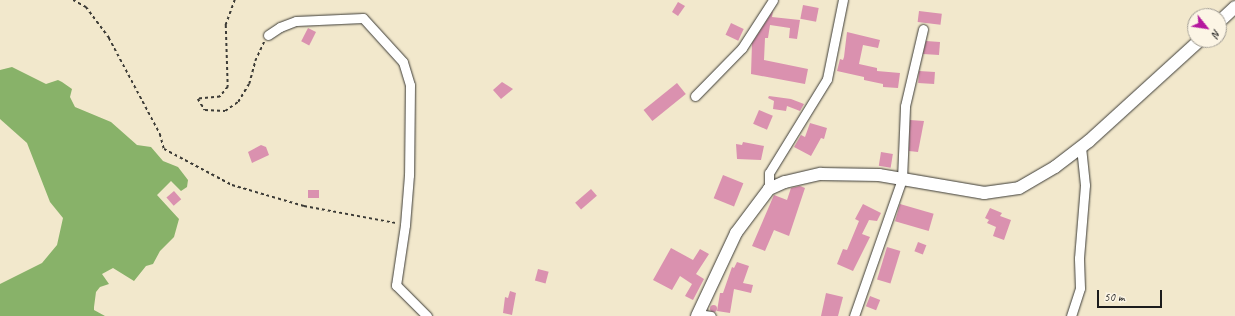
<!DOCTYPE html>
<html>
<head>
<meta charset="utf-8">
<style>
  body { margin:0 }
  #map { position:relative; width:1235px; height:316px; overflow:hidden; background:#f2e8cc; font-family:Caveat,sans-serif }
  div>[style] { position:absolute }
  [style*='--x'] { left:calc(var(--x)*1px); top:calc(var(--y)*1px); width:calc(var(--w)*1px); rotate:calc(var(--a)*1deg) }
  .forest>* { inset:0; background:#88b269 }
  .building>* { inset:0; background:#da91af; transform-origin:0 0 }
  .round { border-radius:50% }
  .path>* { height:1.5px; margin-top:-0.75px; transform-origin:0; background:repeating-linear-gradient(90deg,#3c3b36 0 3px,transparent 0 6px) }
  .roads { filter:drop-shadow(0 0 1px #3c3b36) drop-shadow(0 0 1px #3c3b36) }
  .minor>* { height:9px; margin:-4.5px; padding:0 4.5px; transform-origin:4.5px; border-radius:4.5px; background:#fff }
  .tertiary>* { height:12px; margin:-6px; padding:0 6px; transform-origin:6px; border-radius:6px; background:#fff }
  span { translate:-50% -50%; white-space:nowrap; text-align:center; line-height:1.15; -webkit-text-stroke:4px #fcf5e5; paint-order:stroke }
  .north { position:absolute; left:1187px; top:8px; width:40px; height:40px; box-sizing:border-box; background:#fcf5e5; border:1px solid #a29e95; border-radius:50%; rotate:120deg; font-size:11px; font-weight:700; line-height:16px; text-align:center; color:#1c1c1c }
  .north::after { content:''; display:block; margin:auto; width:14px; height:18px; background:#b5179e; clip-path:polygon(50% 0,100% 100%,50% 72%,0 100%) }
  .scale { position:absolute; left:1097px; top:290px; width:65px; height:18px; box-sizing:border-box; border:2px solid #1c1c1c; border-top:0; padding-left:5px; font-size:12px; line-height:14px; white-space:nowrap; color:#1c1c1c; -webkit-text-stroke:3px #fcf5e5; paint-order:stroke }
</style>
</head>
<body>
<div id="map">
  <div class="forest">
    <div style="clip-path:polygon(12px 67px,46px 84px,58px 80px,62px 82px,72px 89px,70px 97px,75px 107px,111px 122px,137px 145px,151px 147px,163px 161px,178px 167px,188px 180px,187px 187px,181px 191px,171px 181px,157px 195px,179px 219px,174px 237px,160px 251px,153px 264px,146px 266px,134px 281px,113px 268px,102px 274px,109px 284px,100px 287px,96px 292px,94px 307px,94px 310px,105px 316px,0 316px,0 284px,42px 263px,57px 245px,63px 218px,50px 202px,27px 143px,0 119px,0 70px)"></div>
  </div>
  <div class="building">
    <div style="clip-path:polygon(678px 2px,685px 6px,678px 16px,672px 12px)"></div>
    <div style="left:803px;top:5px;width:16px;height:14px;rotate:11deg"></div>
    <div style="clip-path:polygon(773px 11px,772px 17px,800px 20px,797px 39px,789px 38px,790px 28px,770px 25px,768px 38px,765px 38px,764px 60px,808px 69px,805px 84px,751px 74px,752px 43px)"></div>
    <div style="left:919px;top:11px;width:23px;height:11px;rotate:7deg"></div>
    <div style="left:731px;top:23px;width:14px;height:13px;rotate:25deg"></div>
    <div style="left:308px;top:28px;width:9px;height:15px;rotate:27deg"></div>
    <div style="clip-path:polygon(847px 32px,880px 40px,878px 48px,863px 45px,859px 64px,877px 68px,877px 71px,900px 73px,898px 88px,883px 87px,883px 84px,864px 80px,864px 77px,837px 71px,840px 59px,843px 60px,844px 57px)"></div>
    <div style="clip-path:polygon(926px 41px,940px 42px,939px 55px,923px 54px)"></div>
    <div style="left:919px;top:71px;width:16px;height:12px;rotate:4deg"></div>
    <div style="clip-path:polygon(502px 82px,513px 89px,501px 99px,493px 90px)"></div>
    <div style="left:677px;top:83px;width:14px;height:43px;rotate:51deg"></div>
    <div style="clip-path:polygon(769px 96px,791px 99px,804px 104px,800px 111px,787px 106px,786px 111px,773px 109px,774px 101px,768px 98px)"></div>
    <div style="left:759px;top:110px;width:15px;height:15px;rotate:23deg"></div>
    <div style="clip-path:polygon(910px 120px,924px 121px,918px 152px,909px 151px)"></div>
    <div style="clip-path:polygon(810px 123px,827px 128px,824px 139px,821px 138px,811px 156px,794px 147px,801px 135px,805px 137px)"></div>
    <div style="clip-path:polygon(743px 142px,764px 146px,761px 160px,737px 159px,736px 144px,742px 145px)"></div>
    <div style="clip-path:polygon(261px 145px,266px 147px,269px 155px,252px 163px,248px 152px)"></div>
    <div style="left:881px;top:152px;width:12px;height:14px;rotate:9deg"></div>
    <div style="left:723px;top:175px;width:22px;height:25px;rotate:22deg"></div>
    <div style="clip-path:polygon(800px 186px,805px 188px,789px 236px,774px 230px,765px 251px,752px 246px,774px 195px,787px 200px,791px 188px)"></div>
    <div style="left:591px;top:189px;width:9px;height:21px;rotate:49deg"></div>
    <div style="left:308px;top:190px;width:11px;height:8px"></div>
    <div style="left:174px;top:191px;width:11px;height:10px;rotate:49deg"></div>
    <div style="clip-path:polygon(863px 204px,881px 213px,877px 221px,869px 220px,862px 234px,870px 237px,853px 271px,837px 264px,843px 249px,847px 250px,859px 221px,855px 219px)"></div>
    <div style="left:900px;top:204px;width:35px;height:18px;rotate:16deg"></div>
    <div style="clip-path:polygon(990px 208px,1002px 213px,1000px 216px,1011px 220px,1004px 240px,993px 236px,996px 227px,987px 223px,989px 220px,985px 218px)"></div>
    <div style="left:918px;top:242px;width:9px;height:10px;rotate:21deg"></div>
    <div style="left:887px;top:247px;width:14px;height:34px;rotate:17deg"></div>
    <div style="clip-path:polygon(671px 248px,693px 260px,700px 249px,709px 254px,696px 274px,704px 279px,693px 300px,685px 296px,692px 284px,680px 276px,672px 290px,653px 280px)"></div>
    <div style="clip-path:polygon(737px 262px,749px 266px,743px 283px,753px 285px,751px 293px,734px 289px,730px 313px,717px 311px,720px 293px,723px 293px,732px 267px,734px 268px)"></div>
    <div style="left:538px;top:269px;width:11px;height:12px;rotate:15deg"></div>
    <div style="clip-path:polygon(510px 291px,516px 293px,512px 315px,503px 313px,505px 297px,508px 298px)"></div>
    <div style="clip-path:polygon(826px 293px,843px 297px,838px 316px,821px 316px)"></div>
    <div style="left:870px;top:296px;width:11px;height:11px;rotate:22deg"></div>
    <div class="round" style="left:709.5px;top:304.5px;width:7px;height:7px"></div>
  </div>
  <div class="path">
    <div style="--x:73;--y:0;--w:15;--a:28"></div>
    <div style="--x:86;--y:7;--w:39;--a:53"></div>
    <div style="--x:109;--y:38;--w:109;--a:62"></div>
    <div style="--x:160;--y:134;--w:16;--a:75"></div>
    <div style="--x:164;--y:149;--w:77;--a:27.9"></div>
    <div style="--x:232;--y:185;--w:75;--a:16.3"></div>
    <div style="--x:304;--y:206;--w:94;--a:10.5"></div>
    <div style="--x:235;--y:0;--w:27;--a:110"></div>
    <div style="--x:226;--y:25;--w:62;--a:88.2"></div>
    <div style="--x:228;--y:87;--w:13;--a:129"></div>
    <div style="--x:220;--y:97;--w:22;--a:175"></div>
    <div style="--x:198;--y:99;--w:13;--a:58"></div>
    <div style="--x:205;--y:110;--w:20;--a:3"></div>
    <div style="--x:225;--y:111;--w:16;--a:-35"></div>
    <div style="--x:238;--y:102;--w:21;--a:-59"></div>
    <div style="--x:249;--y:84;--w:24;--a:-75"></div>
    <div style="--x:255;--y:61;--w:21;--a:-65"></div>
  </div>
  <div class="roads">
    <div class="minor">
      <div style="--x:268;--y:35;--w:14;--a:-34"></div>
      <div style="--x:280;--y:27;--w:17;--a:-21"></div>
      <div style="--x:296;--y:21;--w:67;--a:-2.6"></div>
      <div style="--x:363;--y:18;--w:59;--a:47.7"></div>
      <div style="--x:403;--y:62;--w:24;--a:73"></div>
      <div style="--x:410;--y:85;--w:90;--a:90.6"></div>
      <div style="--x:409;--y:175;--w:50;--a:94.6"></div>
      <div style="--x:405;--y:225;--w:61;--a:98.5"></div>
      <div style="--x:396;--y:285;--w:44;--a:45"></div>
      <div style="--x:695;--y:96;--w:67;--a:-45.6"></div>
      <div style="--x:742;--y:48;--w:57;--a:-57.1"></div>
      <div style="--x:769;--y:189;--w:16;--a:-90"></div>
      <div style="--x:769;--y:173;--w:110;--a:-58.3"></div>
      <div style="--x:827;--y:79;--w:81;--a:-78.6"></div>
      <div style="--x:698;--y:314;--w:13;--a:9"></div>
      <div style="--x:854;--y:316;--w:145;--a:-70.7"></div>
      <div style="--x:902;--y:179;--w:73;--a:-87.6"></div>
      <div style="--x:905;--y:106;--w:79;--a:-76.8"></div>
      <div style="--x:1071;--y:316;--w:29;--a:-72"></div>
      <div style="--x:1080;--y:288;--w:30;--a:-92"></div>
      <div style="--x:1079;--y:258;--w:73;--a:-85.3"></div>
      <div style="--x:1085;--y:185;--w:37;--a:-96"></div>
    </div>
    <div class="tertiary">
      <div style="--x:1219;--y:22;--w:22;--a:-43"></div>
      <div style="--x:697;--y:316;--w:92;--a:-64.8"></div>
      <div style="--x:736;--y:233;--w:55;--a:-53.1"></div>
      <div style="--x:769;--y:189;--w:17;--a:-24"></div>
      <div style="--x:785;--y:182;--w:37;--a:-13"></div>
      <div style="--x:821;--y:174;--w:58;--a:1"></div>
      <div style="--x:879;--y:175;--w:107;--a:9.7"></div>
      <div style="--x:984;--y:193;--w:35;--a:-8"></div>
      <div style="--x:1019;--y:188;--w:42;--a:-30.3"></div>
      <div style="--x:1055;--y:167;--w:43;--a:-37.4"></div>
      <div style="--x:1089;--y:141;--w:150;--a:-42.3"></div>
    </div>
  </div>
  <div class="north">N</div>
  <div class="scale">50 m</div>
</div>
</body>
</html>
